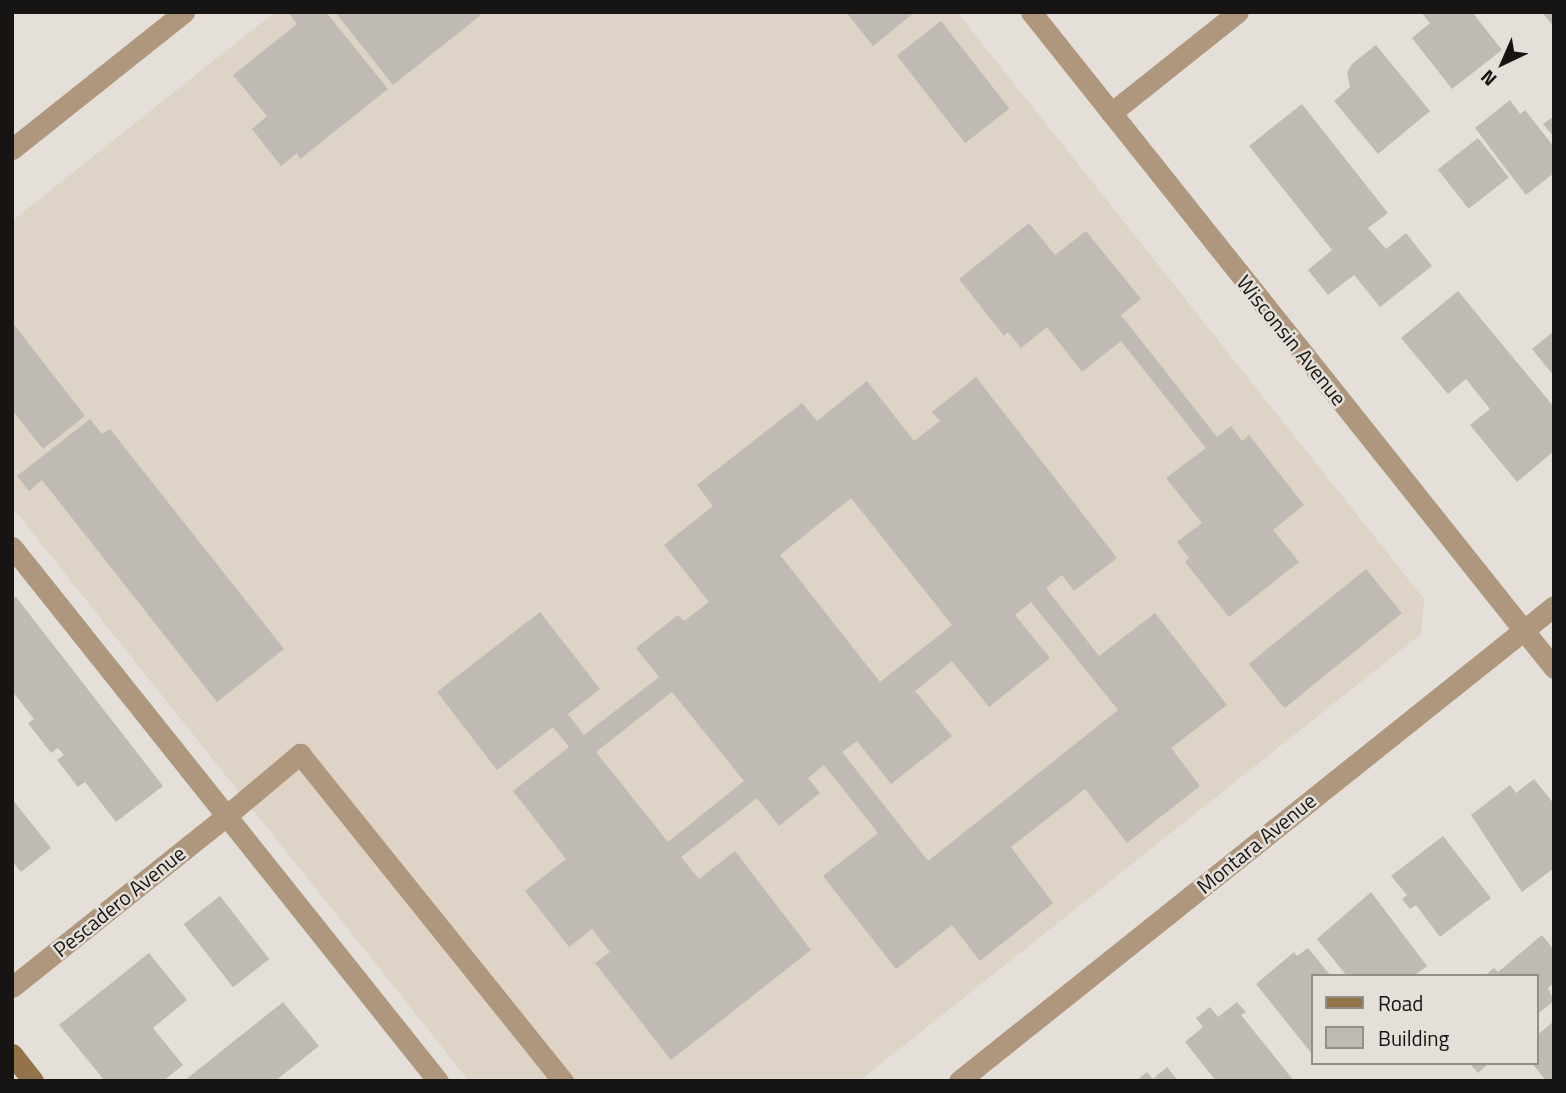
<!DOCTYPE html>
<html>
<head>
<meta charset="utf-8">
<style>
  body { margin:0 }
  #map { position:relative; width:1566px; height:1093px; overflow:hidden; background:#e4dfd8; font-family:"Titillium Web",sans-serif }
  div>[style] { position:absolute }
  [style*='--x'] { left:calc(var(--x)*1px); top:calc(var(--y)*1px); width:calc(var(--w)*1px); rotate:calc(var(--a)*1deg) }
  .built>* { inset:0; background:#ddd3c6 }
  .building>* { inset:0; background:#c0bab4; transform-origin:0 0 }
  .lane>* { height:21px; margin:-10.5px; padding:0 10.5px; transform-origin:10.5px; border-radius:10.5px; background:#ae977c }
  .street>* { height:21px; margin:-10.5px; padding:0 10.5px; transform-origin:10.5px; border-radius:10.5px; background:#ae977c }
  .secondary>* { height:21px; margin:-10.5px; padding:0 10.5px; transform-origin:10.5px; border-radius:10.5px; background:#94734b }
  span { translate:-50% -50%; white-space:nowrap; text-align:center; line-height:1.15; -webkit-text-stroke:5px #e4dfd8; paint-order:stroke }
  .street-label { font-size:21px; color:#171513 }
  .frame { position:absolute; inset:0; border:14px solid #171513; pointer-events:none }
  .legend { position:absolute; left:1311px; top:974px; width:228px; height:91px; box-sizing:border-box; background:#e4dfd8; border:2px solid #928e89; margin:0; padding:9px 12px; list-style:none; font-size:21px; color:#171513 }
  .legend li { display:flex; align-items:center; gap:14px; height:35px }
  .legend b { width:35px; border:2px solid #928e89 }
  .north { position:absolute; left:1468px; top:28px; width:70px; height:70px; -webkit-text-stroke:5px #e4dfd8; paint-order:stroke; rotate:224deg; font-size:19px; font-weight:700; line-height:28px; text-align:center; color:#171513 }
  .north::after { content:''; display:block; margin:auto; width:24px; height:32px; background:#171513; clip-path:polygon(50% 0,100% 100%,50% 72%,0 100%) }
</style>
</head>
<body>
<div id="map">
  <div class="built">
    <div style="clip-path:polygon(275px 12px,957px 12px,1424px 599px,1421px 634px,859px 1081px,469px 1081px,12px 507px,12px 221px)"></div>
  </div>
  <div class="building">
    <div style="clip-path:polygon(288px 12px,326px 12px,388px 89px,300px 159px,297px 153px,281px 166px,252px 129px,267px 116px,233px 75px,297px 24px)"></div>
    <div style="clip-path:polygon(335px 12px,478px 12px,481px 15px,393px 85px)"></div>
    <div style="clip-path:polygon(846px 12px,915px 12px,873px 46px)"></div>
    <div style="clip-path:polygon(1421px 12px,1472px 12px,1502px 50px,1452px 89px,1412px 38px,1430px 23px)"></div>
    <div style="clip-path:polygon(1542px 12px,1554px 12px,1554px 27px)"></div>
    <div style="left:941px;top:21px;width:111px;height:56px;rotate:52deg"></div>
    <div style="clip-path:polygon(1376px 45px,1430px 111px,1378px 154px,1334px 101px,1350px 87px,1347px 72px,1352px 64px)"></div>
    <div style="clip-path:polygon(1510px 100px,1520px 114px,1525px 110px,1554px 147px,1554px 173px,1526px 195px,1475px 128px)"></div>
    <div style="clip-path:polygon(1302px 104px,1388px 213px,1368px 228px,1386px 249px,1406px 233px,1432px 266px,1380px 307px,1354px 275px,1328px 295px,1308px 270px,1332px 250px,1249px 146px)"></div>
    <div style="clip-path:polygon(1554px 116px,1554px 137px,1543px 124px)"></div>
    <div style="left:1478px;top:138px;width:50px;height:51px;rotate:52deg"></div>
    <div style="clip-path:polygon(1029px 223px,1055px 255px,1086px 231px,1141px 299px,1121px 315px,1217px 437px,1231px 426px,1242px 441px,1249px 435px,1304px 505px,1273px 530px,1299px 562px,1229px 617px,1185px 562px,1189px 558px,1177px 542px,1202px 523px,1166px 478px,1206px 448px,1121px 341px,1082px 372px,1047px 327px,1021px 348px,1008px 332px,1004px 336px,959px 279px)"></div>
    <div style="clip-path:polygon(1458px 291px,1554px 407px,1554px 451px,1517px 482px,1470px 425px,1490px 409px,1466px 379px,1448px 394px,1401px 338px)"></div>
    <div style="clip-path:polygon(12px 322px,85px 416px,43px 449px,12px 410px)"></div>
    <div style="clip-path:polygon(1554px 331px,1554px 376px,1532px 349px)"></div>
    <div style="clip-path:polygon(evenodd,976px 377px,1117px 558px,1074px 591px,1062px 575px,1046px 588px,1099px 656px,1155px 613px,1227px 705px,1171px 748px,1200px 786px,1127px 843px,1085px 789px,1011px 847px,1053px 903px,980px 961px,952px 925px,896px 969px,823px 876px,878px 833px,824px 765px,808px 778px,820px 793px,779px 826px,757px 798px,681px 857px,699px 879px,735px 851px,811px 950px,671px 1060px,595px 963px,610px 952px,592px 929px,569px 947px,525px 891px,566px 859px,513px 791px,569px 747px,553px 727px,497px 770px,437px 692px,540px 612px,600px 689px,568px 714px,584px 735px,659px 677px,636px 648px,678px 615px,684px 621px,709px 602px,664px 545px,713px 506px,697px 485px,802px 403px,817px 421px,867px 381px,914px 441px,940px 421px,932px 412px,976px 377px,851px 498px,952px 625px,880px 682px,780px 555px,851px 498px,976px 377px,1031px 602px,1118px 710px,928px 861px,842px 752px,857px 741px,891px 784px,952px 736px,915px 691px,952px 661px,989px 707px,1050px 658px,1015px 615px,1031px 602px,976px 377px,672px 692px,744px 781px,668px 842px,596px 752px,672px 692px)"></div>
    <div style="clip-path:polygon(90px 419px,102px 434px,110px 429px,284px 649px,217px 702px,42px 480px,29px 491px,17px 476px)"></div>
    <div style="left:1366px;top:569px;width:57px;height:151px;rotate:51deg"></div>
    <div style="clip-path:polygon(16px 597px,163px 786px,116px 822px,85px 782px,78px 787px,57px 760px,64px 755px,58px 748px,51px 753px,28px 723px,34px 719px,12px 691px,12px 600px)"></div>
    <div style="clip-path:polygon(1534px 779px,1554px 804px,1554px 868px,1522px 892px,1471px 815px,1510px 785px,1516px 793px)"></div>
    <div style="clip-path:polygon(12px 799px,51px 848px,21px 872px,12px 861px)"></div>
    <div style="clip-path:polygon(1443px 836px,1491px 898px,1440px 937px,1416px 905px,1410px 909px,1402px 899px,1407px 895px,1391px 876px)"></div>
    <div style="clip-path:polygon(1371px 892px,1427px 966px,1414px 976px,1347px 976px,1317px 939px)"></div>
    <div style="left:220px;top:896px;width:80px;height:46px;rotate:52deg"></div>
    <div style="clip-path:polygon(1542px 935px,1554px 950px,1554px 983px,1548px 988px,1554px 1001px,1536px 1015px,1536px 976px,1484px 976px,1494px 968px,1498px 972px)"></div>
    <div style="clip-path:polygon(1308px 948px,1331px 976px,1312px 976px,1312px 1054px,1256px 984px,1294px 952px,1297px 956px)"></div>
    <div style="clip-path:polygon(149px 953px,187px 1000px,153px 1028px,183px 1065px,163px 1081px,105px 1081px,59px 1025px)"></div>
    <div style="clip-path:polygon(283px 1002px,319px 1046px,275px 1081px,184px 1081px)"></div>
    <div style="clip-path:polygon(1237px 1002px,1246px 1012px,1241px 1015px,1294px 1081px,1216px 1081px,1185px 1042px,1203px 1027px,1196px 1018px,1210px 1007px,1218px 1017px)"></div>
    <div style="clip-path:polygon(1554px 1021px,1554px 1081px,1546px 1081px,1532px 1063px,1536px 1063px,1536px 1036px)"></div>
    <div style="clip-path:polygon(1469px 1063px,1489px 1063px,1478px 1073px)"></div>
    <div style="clip-path:polygon(1167px 1067px,1178px 1081px,1136px 1081px,1147px 1072px,1153px 1079px)"></div>
  </div>
  <div class="lane">
    <div style="--x:12;--y:547;--w:683;--a:51.42"></div>
    <div style="--x:226;--y:816;--w:97;--a:-40"></div>
    <div style="--x:300;--y:754;--w:420;--a:51.2"></div>
  </div>
  <div class="street">
    <div style="--x:1031;--y:12;--w:839;--a:51.44"></div>
    <div style="--x:1111;--y:113;--w:162;--a:-38.5"></div>
    <div style="--x:12;--y:149;--w:220;--a:-38.5"></div>
    <div style="--x:12;--y:987;--w:274;--a:-38.6"></div>
    <div style="--x:959;--y:1081;--w:761;--a:-38.6"></div>
  </div>
  <div class="secondary">
    <div style="--x:12;--y:1054;--w:34;--a:52"></div>
  </div>
  <div class="street-label">
    <span style="left:1292px;top:340px;rotate:51deg">Wisconsin Avenue</span>
    <span style="left:1256px;top:843px;rotate:-39deg">Montara Avenue</span>
    <span style="left:119px;top:901px;rotate:-39deg">Pescadero Avenue</span>
  </div>
  <div class="frame"></div>
  <ul class="legend">
  <li><b style="height:9px;background:#94734b"></b>Road</li>
  <li><b style="height:19px;background:#c0bab4"></b>Building</li>
  </ul>
  <div class="north">N</div>
</div>
</body>
</html>
